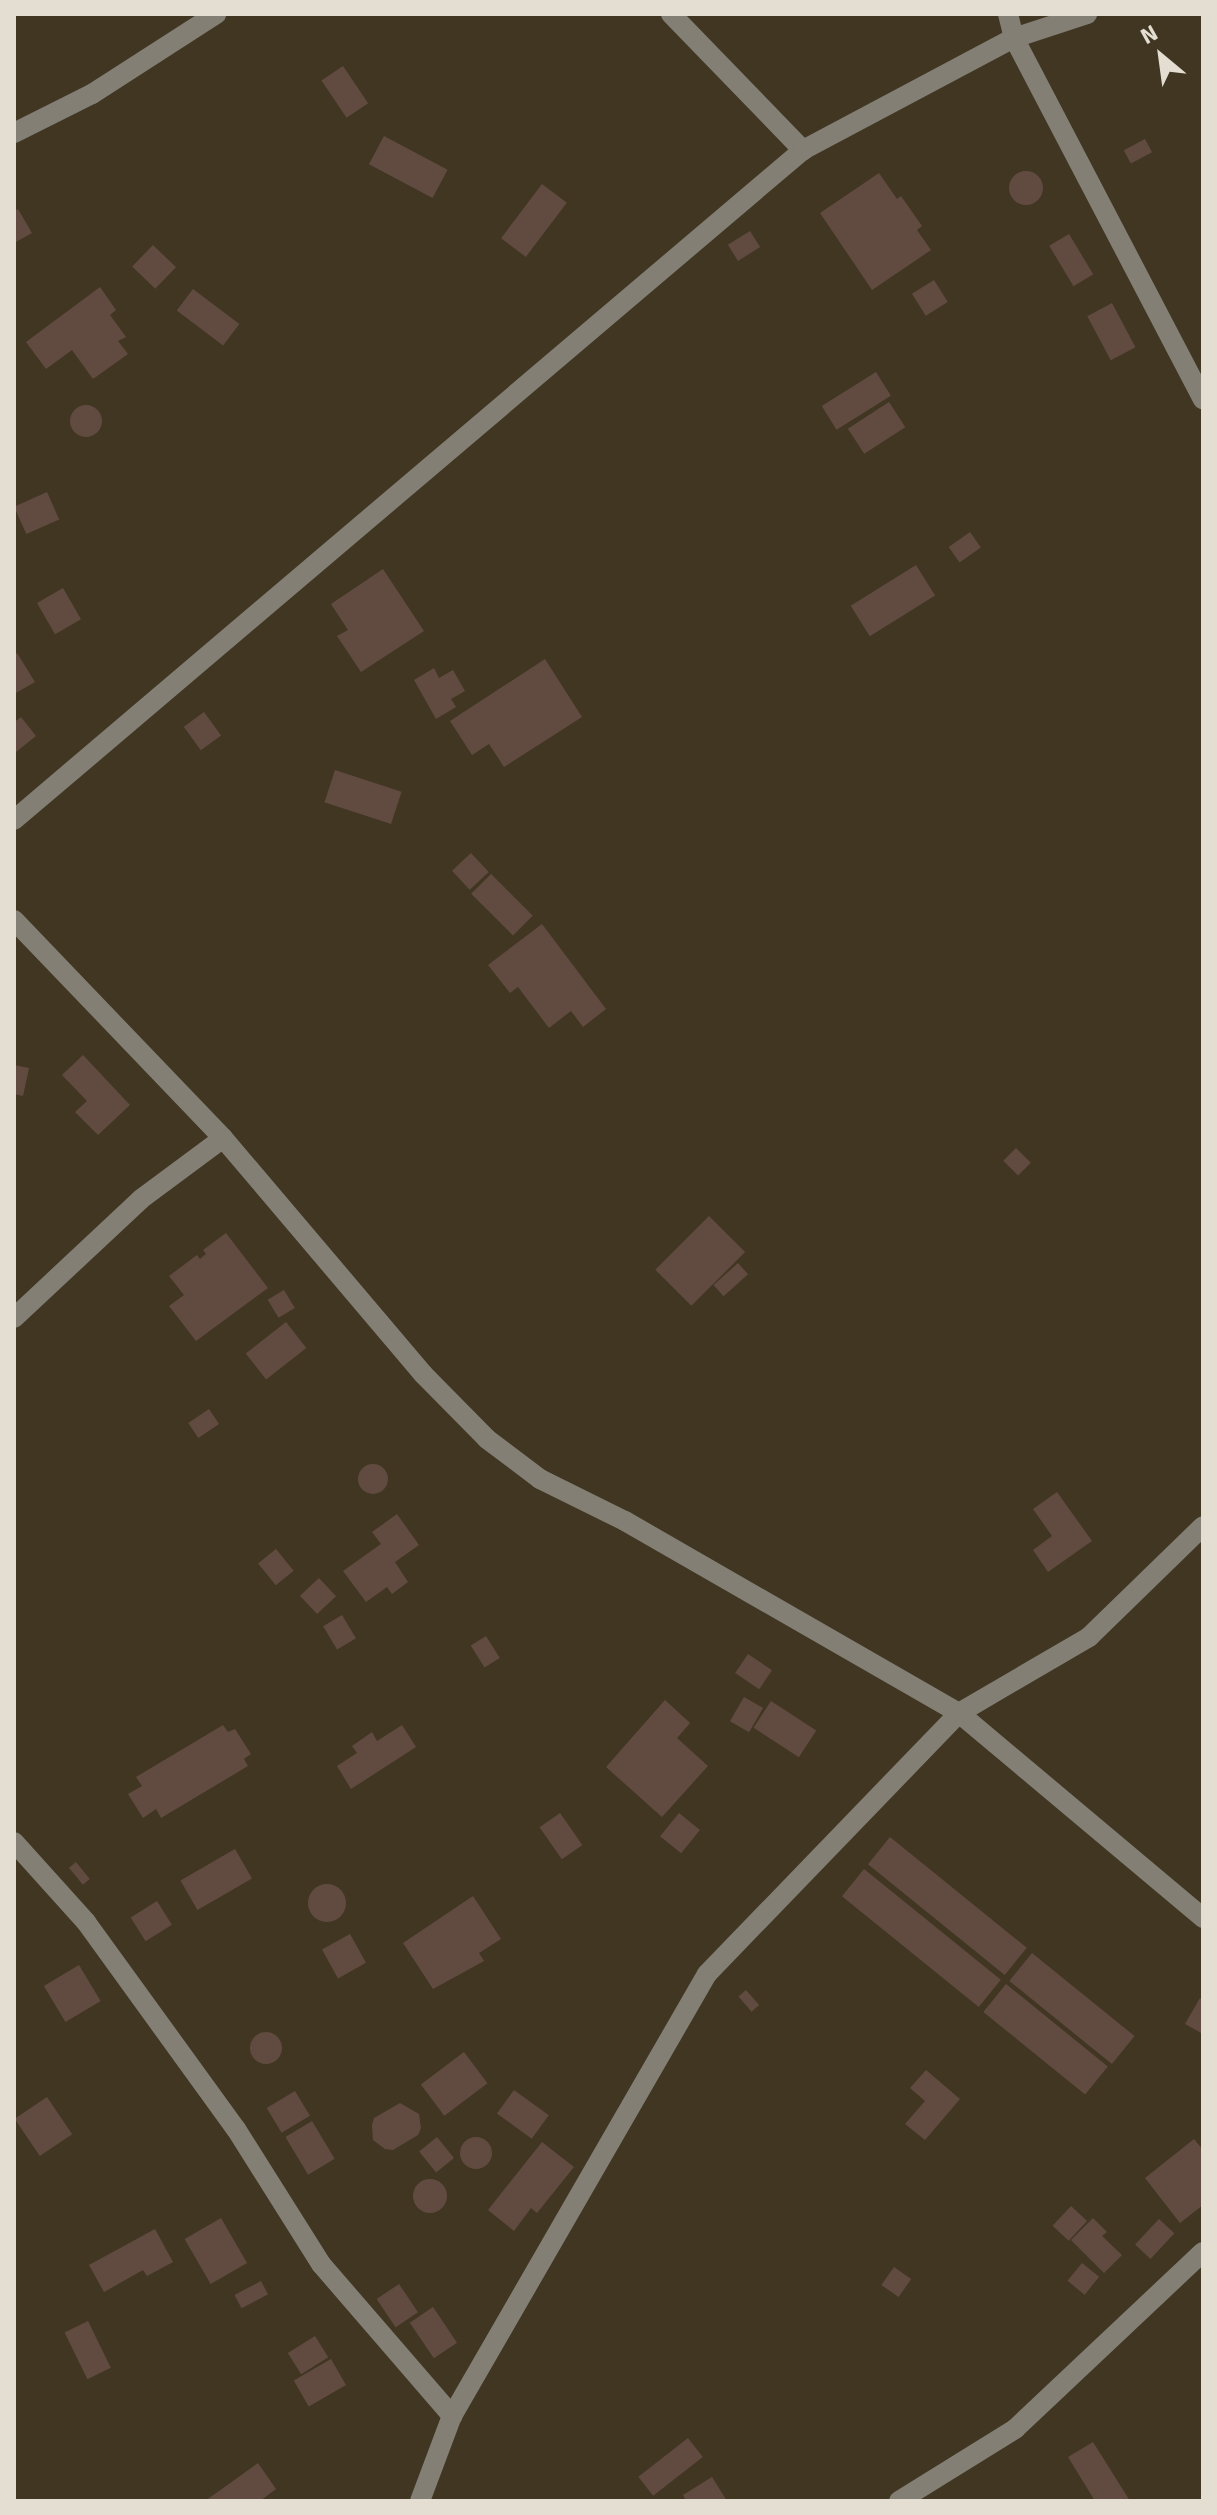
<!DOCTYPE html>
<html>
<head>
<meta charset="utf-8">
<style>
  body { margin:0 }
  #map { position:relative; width:1217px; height:2515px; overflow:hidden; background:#403622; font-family:Signika,sans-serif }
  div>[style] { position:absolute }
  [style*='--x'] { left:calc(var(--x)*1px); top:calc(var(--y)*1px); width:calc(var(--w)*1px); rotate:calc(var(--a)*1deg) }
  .building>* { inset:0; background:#614b41; transform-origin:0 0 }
  .round { border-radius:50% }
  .minor>* { height:20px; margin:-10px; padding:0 10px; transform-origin:10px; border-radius:10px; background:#837f75 }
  span { translate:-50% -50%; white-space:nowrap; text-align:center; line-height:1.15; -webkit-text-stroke:7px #403622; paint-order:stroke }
  .frame { position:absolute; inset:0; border:16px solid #e4ded2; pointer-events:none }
  .north { position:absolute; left:1121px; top:16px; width:80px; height:80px; -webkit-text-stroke:6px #403622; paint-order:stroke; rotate:331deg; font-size:22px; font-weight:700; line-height:32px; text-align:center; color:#e4ded2 }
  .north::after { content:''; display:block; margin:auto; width:28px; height:36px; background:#e4ded2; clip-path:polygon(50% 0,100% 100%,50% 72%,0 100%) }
</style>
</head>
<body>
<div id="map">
  <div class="building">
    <div style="left:343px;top:66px;width:45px;height:26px;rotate:56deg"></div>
    <div style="left:384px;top:136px;width:72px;height:32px;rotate:28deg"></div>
    <div style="left:1145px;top:139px;width:15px;height:24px;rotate:62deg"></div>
    <div class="round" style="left:1009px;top:171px;width:34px;height:34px"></div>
    <div style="clip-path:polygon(879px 173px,897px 199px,901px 196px,922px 226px,917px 230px,931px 250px,872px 290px,820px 213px)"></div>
    <div style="left:542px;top:184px;width:31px;height:68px;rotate:37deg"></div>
    <div style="clip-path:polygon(18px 209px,32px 233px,14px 243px,14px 211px)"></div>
    <div style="left:750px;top:231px;width:19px;height:26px;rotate:58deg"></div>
    <div style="left:1069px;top:234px;width:47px;height:23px;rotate:59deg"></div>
    <div style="left:153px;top:245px;width:32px;height:30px;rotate:44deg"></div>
    <div style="left:934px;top:280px;width:26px;height:26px;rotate:58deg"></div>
    <div style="clip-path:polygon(100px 287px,116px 310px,110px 315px,126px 337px,118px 341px,128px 354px,93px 379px,72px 350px,46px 369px,26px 342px)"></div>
    <div style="left:193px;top:289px;width:58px;height:27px;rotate:37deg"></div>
    <div style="left:1112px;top:303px;width:50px;height:28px;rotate:62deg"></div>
    <div style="left:876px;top:372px;width:28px;height:64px;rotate:58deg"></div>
    <div style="left:889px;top:402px;width:30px;height:49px;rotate:57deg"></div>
    <div class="round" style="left:70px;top:405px;width:32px;height:32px"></div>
    <div style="left:47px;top:492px;width:30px;height:36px;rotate:66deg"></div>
    <div style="left:970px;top:532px;width:19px;height:26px;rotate:55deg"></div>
    <div style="left:916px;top:565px;width:36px;height:77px;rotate:58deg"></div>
    <div style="clip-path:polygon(383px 569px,424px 631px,361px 672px,337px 636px,348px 630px,331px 604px)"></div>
    <div style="left:63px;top:588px;width:36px;height:30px;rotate:60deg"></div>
    <div style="clip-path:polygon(17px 653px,35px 682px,14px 694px,14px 655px)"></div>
    <div style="clip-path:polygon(545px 659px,582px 717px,504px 767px,489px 744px,472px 755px,450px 721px)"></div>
    <div style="clip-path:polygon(434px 668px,439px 678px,453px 670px,465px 691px,451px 699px,456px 707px,436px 719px,414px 680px)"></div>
    <div style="left:204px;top:712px;width:29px;height:25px;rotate:54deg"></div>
    <div style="clip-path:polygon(21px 717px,36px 736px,16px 752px,14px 722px)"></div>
    <div style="left:335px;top:770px;width:70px;height:34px;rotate:18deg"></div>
    <div style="left:471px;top:853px;width:26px;height:26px;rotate:47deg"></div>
    <div style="left:491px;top:874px;width:59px;height:28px;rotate:45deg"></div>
    <div style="clip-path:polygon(542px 924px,606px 1009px,583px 1027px,571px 1011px,549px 1028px,518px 987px,510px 993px,488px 965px)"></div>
    <div style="clip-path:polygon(83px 1055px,130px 1105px,98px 1135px,75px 1112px,87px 1101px,62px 1075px)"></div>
    <div style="clip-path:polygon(14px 1065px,29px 1068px,23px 1096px,14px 1094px)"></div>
    <div style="left:1016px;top:1148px;width:21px;height:18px;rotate:45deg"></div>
    <div style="left:709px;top:1216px;width:51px;height:76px;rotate:45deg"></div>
    <div style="clip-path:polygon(226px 1233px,268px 1288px,196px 1341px,169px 1306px,184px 1295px,169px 1276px,197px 1255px,200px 1259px,206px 1254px,203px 1250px)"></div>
    <div style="left:738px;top:1263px;width:15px;height:33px;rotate:48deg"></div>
    <div style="left:284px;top:1290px;width:21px;height:19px;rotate:59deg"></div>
    <div style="left:286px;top:1322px;width:33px;height:51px;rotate:52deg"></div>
    <div style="left:209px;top:1409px;width:18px;height:25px;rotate:56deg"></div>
    <div class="round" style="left:358px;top:1464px;width:30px;height:30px"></div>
    <div style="clip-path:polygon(1057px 1492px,1092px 1541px,1048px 1572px,1033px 1550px,1052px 1536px,1033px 1509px)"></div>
    <div style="clip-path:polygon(397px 1514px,419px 1545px,395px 1562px,408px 1582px,392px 1594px,387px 1587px,366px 1602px,343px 1571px,381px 1544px,372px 1532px)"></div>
    <div style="left:276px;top:1549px;width:28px;height:23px;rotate:51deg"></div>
    <div style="left:319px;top:1578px;width:25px;height:26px;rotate:47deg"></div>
    <div style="left:342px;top:1615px;width:27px;height:22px;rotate:59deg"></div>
    <div style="left:486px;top:1636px;width:26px;height:18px;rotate:58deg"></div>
    <div style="left:748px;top:1654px;width:29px;height:23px;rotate:34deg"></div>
    <div style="left:744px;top:1697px;width:22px;height:28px;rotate:30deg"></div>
    <div style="clip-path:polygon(665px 1700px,690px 1723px,677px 1738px,708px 1766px,662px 1817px,606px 1767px)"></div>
    <div style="left:771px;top:1701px;width:54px;height:32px;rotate:33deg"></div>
    <div style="clip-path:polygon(223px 1725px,228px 1732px,235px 1729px,251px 1754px,244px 1759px,248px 1766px,161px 1818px,156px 1809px,143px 1818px,128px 1794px,142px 1786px,136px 1777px)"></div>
    <div style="clip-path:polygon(402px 1725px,416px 1747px,351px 1789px,337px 1766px,357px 1753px,352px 1746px,372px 1732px,377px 1741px)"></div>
    <div style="left:560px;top:1813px;width:39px;height:25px;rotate:55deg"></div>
    <div style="left:679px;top:1813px;width:27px;height:30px;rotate:39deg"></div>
    <div style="left:890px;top:1837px;width:176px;height:35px;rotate:39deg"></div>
    <div style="left:235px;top:1849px;width:34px;height:63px;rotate:60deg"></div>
    <div style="left:76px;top:1862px;width:22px;height:9px;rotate:51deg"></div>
    <div style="left:864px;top:1869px;width:176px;height:35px;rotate:39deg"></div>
    <div class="round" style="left:308px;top:1884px;width:38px;height:38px"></div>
    <div style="clip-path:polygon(473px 1896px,501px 1939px,479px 1953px,484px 1961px,433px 1989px,403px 1943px)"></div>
    <div style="left:157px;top:1901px;width:28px;height:31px;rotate:58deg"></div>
    <div style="left:350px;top:1934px;width:33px;height:32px;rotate:61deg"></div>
    <div style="left:1032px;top:1953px;width:132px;height:36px;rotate:39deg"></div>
    <div style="left:79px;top:1965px;width:42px;height:41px;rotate:59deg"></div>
    <div style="left:1006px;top:1984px;width:131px;height:36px;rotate:39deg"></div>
    <div style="left:746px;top:1990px;width:20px;height:10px;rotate:49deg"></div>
    <div style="clip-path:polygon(1200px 1998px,1203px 2000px,1203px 2034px,1185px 2024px)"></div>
    <div class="round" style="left:250px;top:2032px;width:32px;height:32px"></div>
    <div style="left:464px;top:2052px;width:39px;height:54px;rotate:53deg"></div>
    <div style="clip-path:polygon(926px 2070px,960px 2099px,925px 2140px,905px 2124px,925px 2101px,910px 2088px)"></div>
    <div style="left:514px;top:2090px;width:43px;height:29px;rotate:36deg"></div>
    <div style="left:295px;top:2091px;width:29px;height:33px;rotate:59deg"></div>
    <div style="left:47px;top:2097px;width:45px;height:39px;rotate:56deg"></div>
    <div style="clip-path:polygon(400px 2103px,419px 2114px,421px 2128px,418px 2135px,393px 2150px,385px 2149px,373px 2140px,372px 2125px,374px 2118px)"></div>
    <div style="left:312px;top:2121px;width:44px;height:31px;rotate:59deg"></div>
    <div style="left:437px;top:2137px;width:27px;height:23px;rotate:51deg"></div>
    <div class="round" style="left:460px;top:2137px;width:32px;height:32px"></div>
    <div style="clip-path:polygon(1194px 2139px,1203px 2150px,1203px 2205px,1180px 2223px,1145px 2178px)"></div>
    <div style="clip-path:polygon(542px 2142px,574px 2167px,537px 2213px,531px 2208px,514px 2231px,488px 2210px)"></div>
    <div class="round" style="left:413px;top:2179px;width:34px;height:34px"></div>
    <div style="left:1071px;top:2206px;width:22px;height:27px;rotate:43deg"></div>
    <div style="left:221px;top:2218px;width:52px;height:42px;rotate:60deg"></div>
    <div style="clip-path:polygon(1093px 2218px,1107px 2232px,1102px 2236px,1122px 2255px,1104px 2273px,1071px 2240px)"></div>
    <div style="left:1159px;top:2219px;width:21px;height:35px;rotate:43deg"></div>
    <div style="clip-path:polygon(155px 2229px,173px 2262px,147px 2276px,143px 2270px,104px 2292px,89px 2265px)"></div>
    <div style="left:1082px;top:2263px;width:22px;height:23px;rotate:39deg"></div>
    <div style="left:894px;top:2267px;width:21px;height:22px;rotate:35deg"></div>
    <div style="left:261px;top:2281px;width:15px;height:30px;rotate:62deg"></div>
    <div style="left:399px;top:2284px;width:34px;height:27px;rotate:56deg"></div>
    <div style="left:433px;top:2307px;width:43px;height:28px;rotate:56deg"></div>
    <div style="left:88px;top:2321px;width:52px;height:26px;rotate:64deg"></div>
    <div style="left:315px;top:2336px;width:25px;height:32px;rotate:58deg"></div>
    <div style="left:331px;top:2359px;width:30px;height:43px;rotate:60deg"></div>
    <div style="left:688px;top:2438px;width:24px;height:63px;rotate:52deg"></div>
    <div style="clip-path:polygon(1093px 2442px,1130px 2501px,1095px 2501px,1068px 2457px)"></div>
    <div style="clip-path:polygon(258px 2463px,276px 2489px,260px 2501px,205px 2501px)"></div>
    <div style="clip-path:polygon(712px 2477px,727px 2501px,686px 2501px,683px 2495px)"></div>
  </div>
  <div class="minor">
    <div style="--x:671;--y:14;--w:190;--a:45.9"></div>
    <div style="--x:1008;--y:14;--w:25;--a:76"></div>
    <div style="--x:1014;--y:38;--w:408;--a:62.4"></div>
    <div style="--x:14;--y:133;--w:87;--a:-26.6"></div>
    <div style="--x:92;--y:94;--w:148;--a:-32.8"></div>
    <div style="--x:14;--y:820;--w:1035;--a:-40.34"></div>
    <div style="--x:803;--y:150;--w:239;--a:-28"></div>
    <div style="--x:1014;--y:38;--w:77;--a:-18.2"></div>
    <div style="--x:14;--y:920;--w:302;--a:46.2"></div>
    <div style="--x:223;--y:1138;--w:309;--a:49.7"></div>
    <div style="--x:423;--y:1374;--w:91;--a:45.4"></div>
    <div style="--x:487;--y:1439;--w:66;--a:37"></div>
    <div style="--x:540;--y:1479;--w:95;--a:26.3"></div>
    <div style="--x:625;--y:1521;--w:385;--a:29.9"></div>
    <div style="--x:959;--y:1713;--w:319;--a:40"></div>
    <div style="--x:14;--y:1318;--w:174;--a:-43.1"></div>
    <div style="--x:141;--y:1199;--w:102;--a:-36.6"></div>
    <div style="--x:14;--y:1842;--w:108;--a:48"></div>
    <div style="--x:86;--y:1922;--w:256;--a:54.1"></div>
    <div style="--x:236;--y:2129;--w:160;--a:57.8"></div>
    <div style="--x:321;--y:2264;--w:201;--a:49.2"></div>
    <div style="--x:420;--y:2501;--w:91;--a:-69.4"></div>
    <div style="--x:452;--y:2416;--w:510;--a:-60.02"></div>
    <div style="--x:707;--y:1974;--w:363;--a:-46"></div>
    <div style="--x:959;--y:1713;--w:151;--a:-30.3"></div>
    <div style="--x:1089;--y:1637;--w:159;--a:-44.2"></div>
    <div style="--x:899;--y:2501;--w:137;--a:-31.8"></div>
    <div style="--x:1015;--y:2429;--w:258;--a:-43.3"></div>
  </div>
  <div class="frame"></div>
  <div class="north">N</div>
</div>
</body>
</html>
